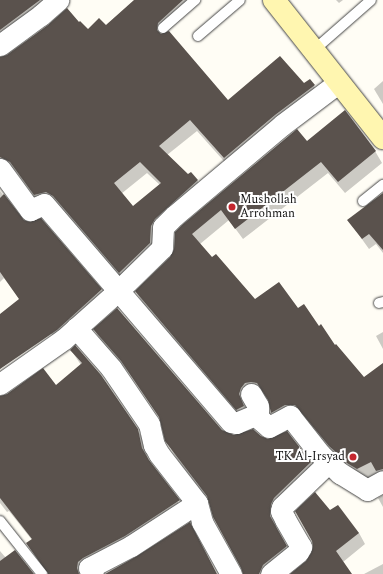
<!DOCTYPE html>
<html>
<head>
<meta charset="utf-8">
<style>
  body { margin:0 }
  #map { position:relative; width:383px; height:574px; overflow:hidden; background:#fffdf5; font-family:Spectral,serif }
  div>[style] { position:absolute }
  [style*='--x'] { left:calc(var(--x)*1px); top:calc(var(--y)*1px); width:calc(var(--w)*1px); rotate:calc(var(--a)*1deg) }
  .shadow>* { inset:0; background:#0003 }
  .building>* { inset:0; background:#5a524d }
  .roads { filter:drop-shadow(0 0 1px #444) drop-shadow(0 0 1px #444) }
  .lane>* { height:10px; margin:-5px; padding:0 5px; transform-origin:5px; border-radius:5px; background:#fff }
  .street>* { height:21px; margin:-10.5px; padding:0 10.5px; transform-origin:10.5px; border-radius:10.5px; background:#fff }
  .secondary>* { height:22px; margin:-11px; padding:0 11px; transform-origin:11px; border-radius:11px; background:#fff6b0 }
  .dots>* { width:11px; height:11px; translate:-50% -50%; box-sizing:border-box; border:2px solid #fff; border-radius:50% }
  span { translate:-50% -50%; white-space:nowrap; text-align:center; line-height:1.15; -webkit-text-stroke:4px #fff; paint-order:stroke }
  .poi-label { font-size:12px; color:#111 }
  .left { translate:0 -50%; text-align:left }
  .right { translate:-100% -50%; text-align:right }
</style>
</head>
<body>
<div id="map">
  <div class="shadow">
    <div style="clip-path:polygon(0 0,62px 0,0 46px)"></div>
    <div style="clip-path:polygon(evenodd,135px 0,191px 0,195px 6px,168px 31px,228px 101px,304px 85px,310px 80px,321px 97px,231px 169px,197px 131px,167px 155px,188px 176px,197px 180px,204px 192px,126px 284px,41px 206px,17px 173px,13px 169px,0 170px,0 58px,40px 32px,79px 24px,88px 30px,105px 26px,135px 0,147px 173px,160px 185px,133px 208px,121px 194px,147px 173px)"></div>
    <div style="clip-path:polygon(336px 0,343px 0,339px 3px)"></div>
    <div style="clip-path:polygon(383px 81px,383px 104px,374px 89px)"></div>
    <div style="clip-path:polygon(307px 143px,375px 151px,382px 163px,345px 193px,328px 173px,243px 239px,229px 220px,200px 244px,212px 259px,255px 300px,298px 309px,319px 327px,364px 379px,383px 365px,383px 481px,364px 481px,352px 472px,347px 463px,345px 465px,337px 457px,303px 417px,278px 424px,272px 412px,270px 403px,264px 395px,258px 393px,247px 399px,245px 407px,250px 418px,244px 421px,143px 303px,136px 292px,171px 257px,175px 249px,176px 233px)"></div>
    <div style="clip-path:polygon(0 191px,20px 218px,101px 290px,107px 301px,59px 343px,48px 330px,0 369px,0 315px,20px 300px,4px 278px,0 282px)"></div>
    <div style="clip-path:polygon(383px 194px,383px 253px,376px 244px,369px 249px,349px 221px)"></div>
    <div style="clip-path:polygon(94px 329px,222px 431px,234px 436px,261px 437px,268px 440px,286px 432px,311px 463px,317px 474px,276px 515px,276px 529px,292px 558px,274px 574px,244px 574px,209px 501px,177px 459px,166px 440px,161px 420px,129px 373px,101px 341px)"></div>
    <div style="clip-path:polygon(383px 332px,383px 349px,376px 336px)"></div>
    <div style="clip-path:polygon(75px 347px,137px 429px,144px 441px,148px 460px,185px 512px,84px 574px,49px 574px,27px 543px,32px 540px,9px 511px,7px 512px,0 503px,0 397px,56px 386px,81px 365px,71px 350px)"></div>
    <div style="clip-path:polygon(383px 495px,383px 507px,378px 498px)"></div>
    <div style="clip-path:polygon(330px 512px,359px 533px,365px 544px,343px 562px,351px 574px,292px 574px,306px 562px,312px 554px)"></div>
    <div style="clip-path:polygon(0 551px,6px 558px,32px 574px,0 574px)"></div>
    <div style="clip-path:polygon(383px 564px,383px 574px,364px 574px)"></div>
  </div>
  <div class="building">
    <div style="clip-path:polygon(0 0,40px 0,0 30px)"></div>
    <div style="clip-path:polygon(evenodd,134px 0,183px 0,158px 23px,157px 30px,161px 34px,169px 31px,228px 100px,280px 56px,304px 83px,310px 79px,315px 85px,275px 115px,224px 158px,190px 120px,159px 146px,188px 174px,191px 172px,198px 180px,155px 219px,151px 226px,150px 243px,119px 273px,53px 196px,46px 192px,34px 195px,10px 162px,0 157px,0 57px,7px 55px,48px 25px,67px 8px,79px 22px,80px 21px,88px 29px,99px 18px,106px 25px,134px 0,140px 162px,161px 183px,133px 206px,114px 183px,140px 162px)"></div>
    <div style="clip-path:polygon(345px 110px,376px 151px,338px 182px,321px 162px,235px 229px,221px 210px,192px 234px,212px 257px,216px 254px,255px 299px,279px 282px,298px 308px,304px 304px,319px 326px,321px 324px,335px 345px,336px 344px,364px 377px,383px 363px,383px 469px,376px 471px,371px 462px,357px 469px,347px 463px,340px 452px,338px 454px,329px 446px,295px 405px,285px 405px,271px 413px,268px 400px,257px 383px,251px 382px,245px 383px,241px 388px,239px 394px,244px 406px,236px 410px,135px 291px,170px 257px,174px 249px,175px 232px,182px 225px,297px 129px,307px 141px)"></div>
    <div style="clip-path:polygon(383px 193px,383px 250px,369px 234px,362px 239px,347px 220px)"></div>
    <div style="clip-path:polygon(4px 194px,24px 220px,30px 222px,41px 218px,102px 289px,57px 330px,0 369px,0 314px,19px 299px,0 272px,0 198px)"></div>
    <div style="clip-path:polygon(117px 308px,222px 430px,234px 435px,253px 429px,261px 436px,268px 439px,287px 431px,311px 462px,274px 498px,271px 504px,270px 516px,287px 546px,263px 565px,259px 574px,243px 574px,241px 568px,213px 517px,207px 496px,165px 441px,159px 417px,121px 361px,93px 329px)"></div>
    <div style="clip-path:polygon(75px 345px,101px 375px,138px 429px,142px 448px,149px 460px,180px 500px,125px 536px,83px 558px,78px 562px,77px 568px,79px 574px,48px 574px,26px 543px,32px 539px,0 498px,0 396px,7px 394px,43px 368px,56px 385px,82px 363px,70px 350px)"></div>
    <div style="clip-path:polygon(315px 492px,330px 510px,338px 505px,359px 533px,336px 551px,352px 574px,290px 574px,306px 561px,311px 553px,313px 547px,312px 541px,295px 511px)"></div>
    <div style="clip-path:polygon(190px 522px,217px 574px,105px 574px,137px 556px)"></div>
    <div style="clip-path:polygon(15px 550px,34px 574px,0 574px,0 561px)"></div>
  </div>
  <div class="roads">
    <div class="lane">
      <div style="--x:163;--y:28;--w:43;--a:-41.2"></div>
      <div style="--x:198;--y:36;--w:55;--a:-40.6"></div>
      <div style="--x:313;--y:51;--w:77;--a:-41.3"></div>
      <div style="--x:363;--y:201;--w:26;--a:-39"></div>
      <div style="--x:379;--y:303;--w:4;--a:-14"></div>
      <div style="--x:0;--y:521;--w:68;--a:51.6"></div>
    </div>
    <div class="street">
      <div style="--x:0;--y:45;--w:51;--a:-36.2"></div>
      <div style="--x:41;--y:15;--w:23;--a:-41"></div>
      <div style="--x:0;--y:169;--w:51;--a:53.8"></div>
      <div style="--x:30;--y:210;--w:15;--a:-23"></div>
      <div style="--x:44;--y:204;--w:287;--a:49.4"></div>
      <div style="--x:231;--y:422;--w:5;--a:11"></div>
      <div style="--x:236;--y:423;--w:21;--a:-23"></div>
      <div style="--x:255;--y:415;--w:18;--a:41"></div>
      <div style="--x:269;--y:427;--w:24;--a:-28"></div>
      <div style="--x:290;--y:416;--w:48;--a:51.7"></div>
      <div style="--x:320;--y:454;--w:28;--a:44"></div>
      <div style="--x:340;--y:473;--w:32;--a:32"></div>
      <div style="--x:367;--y:490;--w:18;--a:-29"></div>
      <div style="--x:76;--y:328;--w:53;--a:48.8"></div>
      <div style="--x:111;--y:368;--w:68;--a:55.8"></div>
      <div style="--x:149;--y:424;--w:22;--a:77"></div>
      <div style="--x:154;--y:445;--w:10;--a:61"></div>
      <div style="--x:159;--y:454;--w:62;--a:52.2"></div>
      <div style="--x:197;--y:503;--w:79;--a:146.9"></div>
      <div style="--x:131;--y:546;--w:47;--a:152.4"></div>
      <div style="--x:89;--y:568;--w:7;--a:56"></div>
      <div style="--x:0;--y:384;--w:78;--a:-35.1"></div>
      <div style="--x:64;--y:339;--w:74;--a:-41.7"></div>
      <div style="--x:119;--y:290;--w:60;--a:-44.3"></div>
      <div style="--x:162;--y:248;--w:21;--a:-87"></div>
      <div style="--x:163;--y:227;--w:16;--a:-45"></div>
      <div style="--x:174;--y:216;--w:141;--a:-40.1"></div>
      <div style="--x:282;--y:125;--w:71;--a:-37"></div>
      <div style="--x:251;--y:394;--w:14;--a:60"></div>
      <div style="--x:258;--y:406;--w:10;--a:90"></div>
      <div style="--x:197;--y:503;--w:20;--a:75"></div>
      <div style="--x:202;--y:522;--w:60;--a:60.9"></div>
      <div style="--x:271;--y:574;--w:35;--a:-39"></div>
      <div style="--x:298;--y:552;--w:6;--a:-59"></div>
      <div style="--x:301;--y:547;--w:32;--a:-120"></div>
      <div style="--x:285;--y:519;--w:9;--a:-117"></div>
      <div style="--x:281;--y:511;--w:4;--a:-76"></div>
      <div style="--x:282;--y:507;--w:65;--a:-43.8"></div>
    </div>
    <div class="secondary">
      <div style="--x:274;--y:0;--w:176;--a:51.7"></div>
    </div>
  </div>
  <div class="dots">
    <div style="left:232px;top:207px;background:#c4262e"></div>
    <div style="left:353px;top:457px;background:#c4262e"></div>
  </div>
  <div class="poi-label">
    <span class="left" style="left:240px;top:207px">Mushollah<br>Arrohman</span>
    <span class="right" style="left:345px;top:457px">TK Al-Irsyad</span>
  </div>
</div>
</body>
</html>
